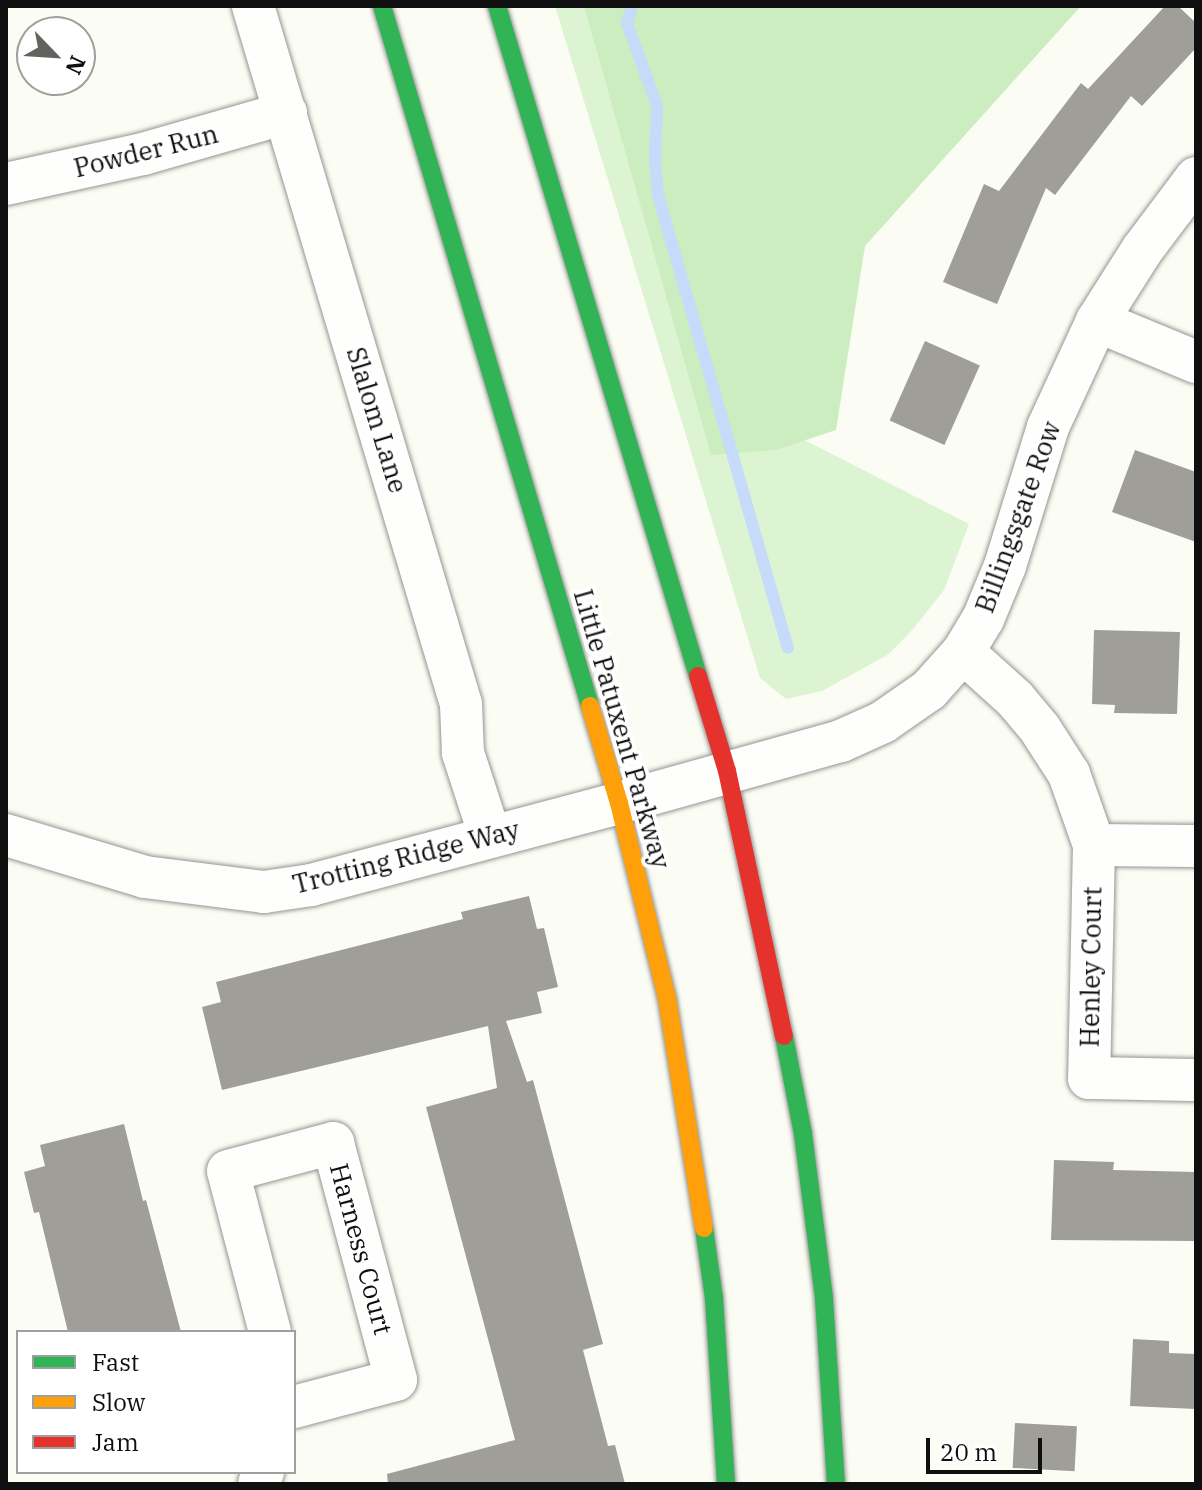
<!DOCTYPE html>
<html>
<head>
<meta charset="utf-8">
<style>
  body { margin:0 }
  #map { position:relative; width:1202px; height:1490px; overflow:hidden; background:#fbfcf4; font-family:"IBM Plex Serif",serif }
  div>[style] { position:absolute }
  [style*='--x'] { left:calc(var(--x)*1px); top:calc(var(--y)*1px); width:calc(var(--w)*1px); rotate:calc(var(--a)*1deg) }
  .green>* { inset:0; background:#ddf4d2 }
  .forest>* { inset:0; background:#cbedbf }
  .stream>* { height:12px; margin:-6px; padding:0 6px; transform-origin:6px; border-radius:6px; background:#c6dbf9 }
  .building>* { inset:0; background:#9f9e99; transform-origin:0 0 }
  .roads { filter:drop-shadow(0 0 2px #959692) drop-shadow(0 0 2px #959692) }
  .street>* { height:42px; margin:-21px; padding:0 21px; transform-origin:21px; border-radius:21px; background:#fefffd }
  .fast>* { height:18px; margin:-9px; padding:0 9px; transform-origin:9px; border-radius:9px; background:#30b455 }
  .slow>* { height:18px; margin:-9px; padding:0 9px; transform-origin:9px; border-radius:9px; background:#ff9f0a }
  .jam>* { height:18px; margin:-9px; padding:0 9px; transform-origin:9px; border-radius:9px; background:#e5322d }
  span { translate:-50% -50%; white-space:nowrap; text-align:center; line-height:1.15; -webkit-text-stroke:8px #fff; paint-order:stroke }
  .street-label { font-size:26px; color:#0f0f0f }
  .frame { position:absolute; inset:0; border:8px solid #0f0f0f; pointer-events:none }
  .legend { position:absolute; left:16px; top:1330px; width:280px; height:144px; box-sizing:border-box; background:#fff; border:2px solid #9f9f9f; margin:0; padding:10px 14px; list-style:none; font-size:24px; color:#0f0f0f }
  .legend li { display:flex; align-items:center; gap:16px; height:40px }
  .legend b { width:40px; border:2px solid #9f9f9f }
  .north { position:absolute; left:16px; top:16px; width:80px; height:80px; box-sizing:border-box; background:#fff; border:2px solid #9f9f9f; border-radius:50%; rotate:115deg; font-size:22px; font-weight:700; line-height:32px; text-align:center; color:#0f0f0f }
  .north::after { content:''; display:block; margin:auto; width:28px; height:36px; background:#62625f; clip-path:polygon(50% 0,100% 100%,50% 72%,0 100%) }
  .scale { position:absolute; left:926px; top:1438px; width:116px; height:36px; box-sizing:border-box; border:4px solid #0f0f0f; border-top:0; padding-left:10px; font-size:24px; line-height:28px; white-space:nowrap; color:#0f0f0f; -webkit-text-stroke:6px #fff; paint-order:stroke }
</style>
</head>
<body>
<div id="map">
  <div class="green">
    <div style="clip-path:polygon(555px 6px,1012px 6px,827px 254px,779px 427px,969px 524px,944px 590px,914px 628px,889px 654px,822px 691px,786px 699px,760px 678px)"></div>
  </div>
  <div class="forest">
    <div style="clip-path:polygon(584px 6px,1081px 6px,865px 246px,836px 430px,776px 450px,711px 455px)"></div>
  </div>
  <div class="stream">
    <div style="--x:632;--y:6;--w:18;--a:106"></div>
    <div style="--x:627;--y:23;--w:88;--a:70.1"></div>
    <div style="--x:657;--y:106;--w:55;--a:92.1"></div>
    <div style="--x:655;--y:161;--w:34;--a:85"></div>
    <div style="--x:658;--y:195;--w:471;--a:74"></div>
  </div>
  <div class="building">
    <div style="clip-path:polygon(1165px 6px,1178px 6px,1196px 23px,1196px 48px,1142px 106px,1131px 96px,1055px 195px,1046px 188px,997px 304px,943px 282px,984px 184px,999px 191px,1081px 83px,1088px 89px)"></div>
    <div style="left:925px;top:341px;width:60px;height:87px;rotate:24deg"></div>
    <div style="clip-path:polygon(1135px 450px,1196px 472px,1196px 542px,1112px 512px)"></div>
    <div style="clip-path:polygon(1094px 630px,1180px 632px,1177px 714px,1114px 713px,1115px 705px,1092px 704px)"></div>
    <div style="clip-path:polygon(529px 896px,537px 929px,544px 928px,558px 987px,537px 992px,542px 1013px,506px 1021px,527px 1082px,533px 1080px,603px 1344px,583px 1350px,608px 1446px,615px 1445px,625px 1484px,388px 1484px,387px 1474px,515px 1440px,426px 1107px,497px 1088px,488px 1026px,222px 1090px,202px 1007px,221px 1002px,216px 982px,463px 919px,461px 912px)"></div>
    <div style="clip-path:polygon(124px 1124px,143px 1201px,146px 1200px,181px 1332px,68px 1332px,39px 1212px,34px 1213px,24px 1172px,45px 1166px,40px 1145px)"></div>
    <div style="clip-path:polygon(1054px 1160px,1114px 1162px,1113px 1170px,1196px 1172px,1196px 1241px,1051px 1240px)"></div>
    <div style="clip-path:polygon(1133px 1339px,1169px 1341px,1169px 1353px,1196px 1354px,1196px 1409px,1130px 1406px)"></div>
    <div style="left:1015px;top:1423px;width:62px;height:45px;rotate:3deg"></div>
  </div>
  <div class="roads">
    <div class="street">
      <div style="--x:253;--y:6;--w:728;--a:73.41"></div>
      <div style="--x:461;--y:704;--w:49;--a:87.7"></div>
      <div style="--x:463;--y:753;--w:87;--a:72"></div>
      <div style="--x:6;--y:184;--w:140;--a:-12.4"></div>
      <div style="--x:143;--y:154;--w:149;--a:-16"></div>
      <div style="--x:1097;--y:321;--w:107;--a:22.5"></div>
      <div style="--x:963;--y:652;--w:70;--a:42.1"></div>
      <div style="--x:1015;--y:699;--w:39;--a:50"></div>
      <div style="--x:1040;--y:729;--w:54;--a:57.2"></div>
      <div style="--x:1069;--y:774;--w:75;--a:70.6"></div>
      <div style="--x:1094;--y:845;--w:233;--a:91.2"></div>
      <div style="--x:1089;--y:1078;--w:107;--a:1.1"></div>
      <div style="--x:6;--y:835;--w:145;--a:16.8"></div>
      <div style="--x:145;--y:877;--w:120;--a:7.2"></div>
      <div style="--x:264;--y:892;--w:48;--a:-8.5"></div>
      <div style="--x:311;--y:885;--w:319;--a:-14.9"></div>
      <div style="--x:619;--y:803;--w:230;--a:-15.6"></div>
      <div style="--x:841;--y:741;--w:46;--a:-24.3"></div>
      <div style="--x:883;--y:722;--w:56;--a:-34.8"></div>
      <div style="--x:929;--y:690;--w:51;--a:-48.2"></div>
      <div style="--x:963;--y:652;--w:39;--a:-59"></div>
      <div style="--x:983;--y:619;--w:57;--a:-67.5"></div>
      <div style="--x:1005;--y:566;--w:145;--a:-72.8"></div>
      <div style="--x:1048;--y:427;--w:117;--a:-65.2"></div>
      <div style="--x:1097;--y:321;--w:84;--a:-57.6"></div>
      <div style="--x:1142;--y:250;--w:90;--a:-53.1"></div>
      <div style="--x:1094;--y:845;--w:102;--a:0.6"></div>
      <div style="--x:270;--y:1332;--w:166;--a:-104.6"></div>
      <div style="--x:228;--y:1171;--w:109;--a:-14.9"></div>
      <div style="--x:333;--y:1143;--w:245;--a:75.1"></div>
      <div style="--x:396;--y:1380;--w:106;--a:165.2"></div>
      <div style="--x:259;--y:1484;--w:13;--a:-72"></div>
    </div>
    <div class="fast">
      <div style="--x:382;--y:6;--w:730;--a:73.45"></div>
      <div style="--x:497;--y:6;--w:700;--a:73.3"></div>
      <div style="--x:784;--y:1036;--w:100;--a:79"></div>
      <div style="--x:803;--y:1134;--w:166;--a:82.7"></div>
      <div style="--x:824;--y:1299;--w:185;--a:86.3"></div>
      <div style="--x:704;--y:1228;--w:71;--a:81.9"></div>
      <div style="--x:714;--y:1298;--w:186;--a:86.3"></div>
    </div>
    <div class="slow">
      <div style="--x:590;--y:706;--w:101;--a:73.4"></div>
      <div style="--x:619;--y:803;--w:201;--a:76.2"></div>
      <div style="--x:667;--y:998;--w:233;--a:80.9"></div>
    </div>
    <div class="jam">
      <div style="--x:698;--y:676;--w:99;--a:73"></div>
      <div style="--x:727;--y:771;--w:271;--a:77.9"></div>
    </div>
  </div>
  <div class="street-label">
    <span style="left:146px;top:151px;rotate:-14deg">Powder Run</span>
    <span style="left:377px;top:420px;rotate:73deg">Slalom Lane</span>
    <span style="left:1018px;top:517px;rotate:-70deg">Billingsgate Row</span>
    <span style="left:622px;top:729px;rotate:74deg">Little Patuxent Parkway</span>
    <span style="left:406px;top:857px;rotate:-14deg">Trotting Ridge Way</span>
    <span style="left:1091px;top:967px;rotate:-89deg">Henley Court</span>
    <span style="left:361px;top:1249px;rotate:75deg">Harness Court</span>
  </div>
  <div class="frame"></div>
  <ul class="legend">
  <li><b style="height:10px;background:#30b455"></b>Fast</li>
  <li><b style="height:10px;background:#ff9f0a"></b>Slow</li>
  <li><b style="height:10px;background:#e5322d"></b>Jam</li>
  </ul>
  <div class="north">N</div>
  <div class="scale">20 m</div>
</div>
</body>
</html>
